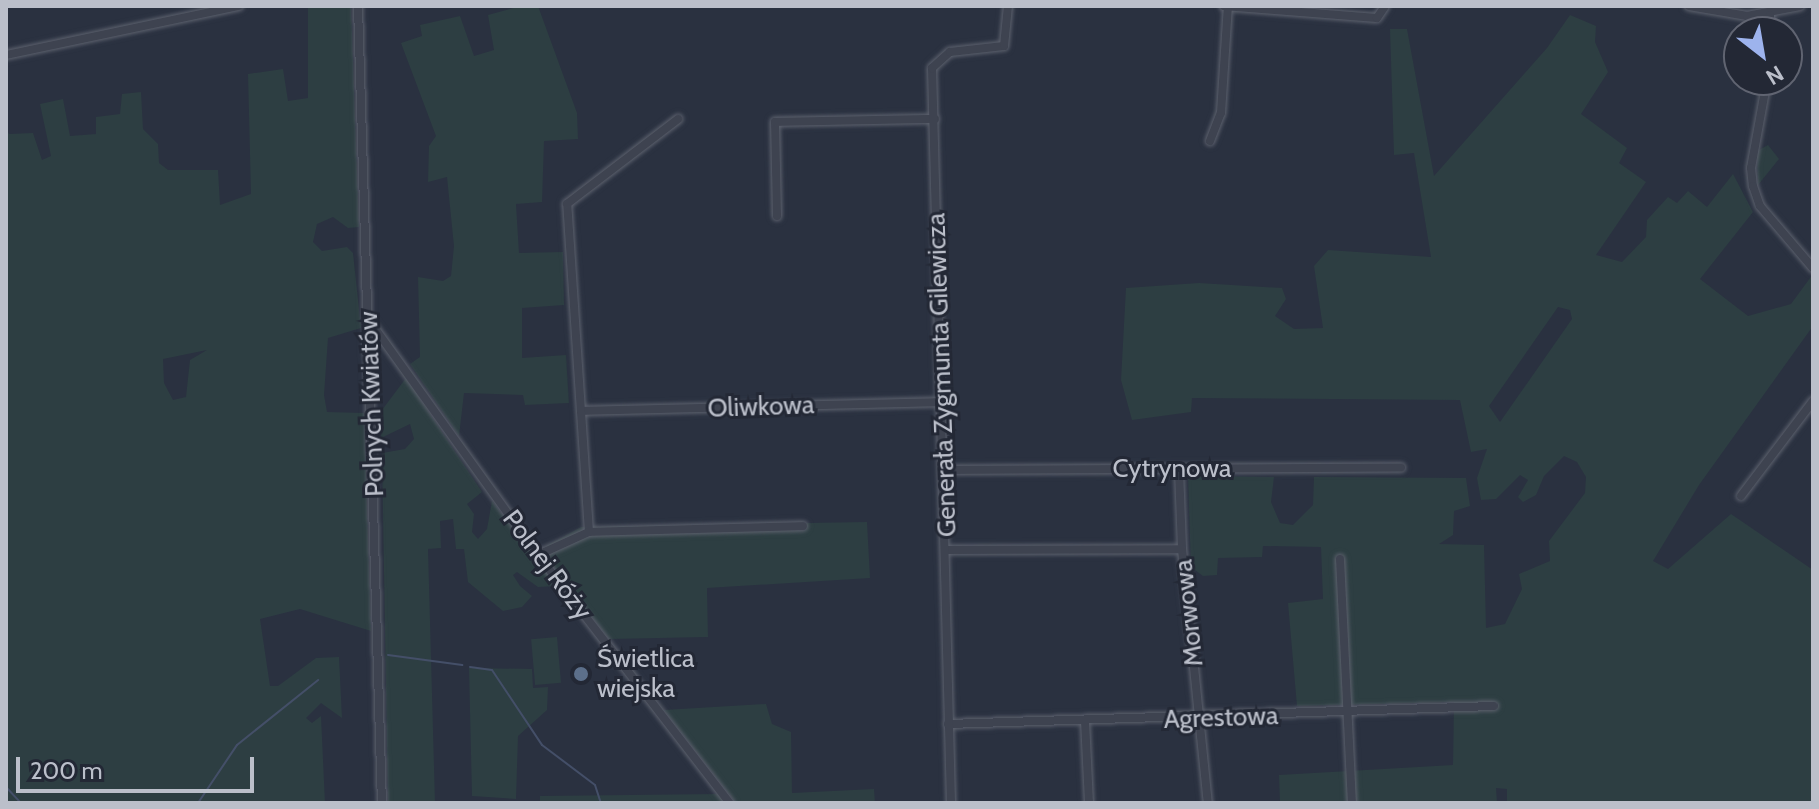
<!DOCTYPE html>
<html>
<head>
<meta charset="utf-8">
<style>
  body { margin:0 }
  #map { position:relative; width:1819px; height:809px; overflow:hidden; background:#2a3140; font-family:Cabin,sans-serif }
  div>[style] { position:absolute }
  [style*='--x'] { left:calc(var(--x)*1px); top:calc(var(--y)*1px); width:calc(var(--w)*1px); rotate:calc(var(--a)*1deg) }
  .green>* { inset:0; background:#2d3e42; transform-origin:0 0 }
  .stream>* { height:2px; margin:-1px; padding:0 1px; transform-origin:1px; border-radius:1px; background:#444f68 }
  .roads { filter:drop-shadow(0 0 2px #5c616d) drop-shadow(0 0 2px #5c616d) }
  .minor>* { height:8px; margin:-4px; padding:0 4px; transform-origin:4px; border-radius:4px; background:#3e4350 }
  .dots>* { width:22px; height:22px; translate:-50% -50%; box-sizing:border-box; border:4px solid #232835; border-radius:50% }
  span { translate:-50% -50%; white-space:nowrap; text-align:center; line-height:1.15; -webkit-text-stroke:6px #232835; paint-order:stroke }
  .street-label { font-size:26px; color:#bbbfca }
  .poi-label { font-size:26px; color:#bbbfca }
  .left { translate:0 -50%; text-align:left }
  .frame { position:absolute; inset:0; border:8px solid #bbbfca; pointer-events:none }
  .north { position:absolute; left:1723px; top:16px; width:80px; height:80px; box-sizing:border-box; background:#232835; border:2px solid #606471; border-radius:50%; rotate:149deg; font-size:22px; font-weight:700; line-height:32px; text-align:center; color:#bbbfca }
  .north::after { content:''; display:block; margin:auto; width:28px; height:36px; background:#9db3ed; clip-path:polygon(50% 0,100% 100%,50% 72%,0 100%) }
  .scale { position:absolute; left:16px; top:757px; width:238px; height:36px; box-sizing:border-box; border:4px solid #bbbfca; border-top:0; padding-left:10px; font-size:24px; line-height:28px; white-space:nowrap; color:#bbbfca; -webkit-text-stroke:6px #232835; paint-order:stroke }
</style>
</head>
<body>
<div id="map">
  <div class="green">
    <div style="clip-path:polygon(evenodd,308px 6px,351px 6px,359px 227px,348px 228px,333px 217px,317px 224px,313px 242px,322px 251px,347px 247px,353px 253px,361px 328px,328px 338px,324px 395px,327px 412px,364px 413px,371px 631px,300px 609px,260px 619px,270px 686px,278px 686px,316px 658px,339px 657px,342px 718px,321px 703px,306px 718px,312px 723px,321px 716px,325px 803px,6px 803px,6px 128px,9px 134px,33px 133px,42px 160px,51px 156px,40px 104px,63px 99px,70px 136px,96px 134px,96px 117px,120px 114px,122px 94px,141px 92px,143px 129px,158px 144px,159px 163px,168px 170px,218px 170px,220px 205px,251px 194px,248px 74px,283px 69px,288px 101px,308px 98px,308px 6px,207px 350px,190px 360px,186px 397px,173px 400px,164px 383px,163px 359px,207px 350px)"></div>
    <div style="clip-path:polygon(521px 6px,538px 6px,577px 113px,578px 139px,544px 141px,542px 202px,516px 204px,519px 253px,563px 252px,564px 305px,522px 308px,522px 358px,566px 355px,569px 403px,525px 405px,523px 395px,464px 393px,459px 436px,410px 364px,420px 357px,418px 277px,443px 281px,451px 276px,454px 246px,447px 177px,428px 182px,429px 146px,436px 136px,401px 43px,422px 36px,420px 25px,460px 16px,474px 56px,494px 50px,488px 15px)"></div>
    <div style="clip-path:polygon(evenodd,1570px 15px,1596px 26px,1595px 42px,1608px 72px,1581px 114px,1627px 148px,1619px 163px,1646px 182px,1596px 255px,1622px 262px,1646px 237px,1647px 220px,1668px 197px,1677px 203px,1688px 191px,1707px 207px,1733px 174px,1753px 212px,1700px 279px,1748px 316px,1791px 304px,1813px 274px,1813px 326px,1699px 485px,1653px 561px,1668px 569px,1731px 514px,1813px 570px,1813px 803px,1507px 803px,1507px 789px,1496px 788px,1497px 803px,1280px 803px,1279px 775px,1453px 765px,1454px 702px,1297px 706px,1288px 603px,1323px 599px,1321px 547px,1263px 546px,1262px 557px,1218px 558px,1217px 575px,1203px 576px,1191px 567px,1188px 476px,1274px 477px,1271px 502px,1280px 523px,1293px 525px,1313px 505px,1314px 477px,1466px 478px,1470px 506px,1454px 511px,1453px 535px,1439px 544px,1484px 545px,1486px 628px,1505px 624px,1522px 589px,1519px 574px,1550px 561px,1549px 541px,1585px 493px,1586px 477px,1577px 462px,1564px 456px,1544px 476px,1536px 495px,1523px 502px,1518px 497px,1528px 480px,1520px 475px,1496px 499px,1481px 500px,1477px 478px,1487px 449px,1471px 452px,1460px 400px,1192px 398px,1191px 412px,1132px 420px,1121px 380px,1126px 288px,1199px 283px,1282px 288px,1286px 299px,1275px 316px,1294px 329px,1323px 328px,1314px 266px,1328px 250px,1431px 257px,1414px 153px,1394px 155px,1390px 29px,1407px 29px,1434px 176px,1547px 48px,1570px 15px,1558px 307px,1570px 310px,1572px 319px,1500px 422px,1489px 406px,1558px 307px)"></div>
    <div style="clip-path:polygon(1768px 145px,1779px 159px,1758px 185px,1757px 151px)"></div>
    <div style="clip-path:polygon(406px 378px,482px 492px,467px 504px,474px 514px,472px 532px,478px 539px,487px 529px,492px 501px,557px 586px,538px 587px,517px 572px,513px 575px,520px 586px,532px 596px,522px 607px,503px 611px,468px 582px,464px 549px,456px 549px,453px 519px,440px 521px,441px 548px,428px 549px,435px 803px,388px 803px,382px 453px,405px 449px,414px 439px,410px 424px,381px 438px,382px 410px)"></div>
    <div style="clip-path:polygon(867px 522px,870px 578px,707px 588px,708px 637px,609px 639px,547px 558px,546px 546px,581px 527px)"></div>
    <div style="left:557px;top:637px;width:46px;height:26px;rotate:85deg"></div>
    <div style="clip-path:polygon(469px 668px,532px 669px,533px 688px,548px 687px,547px 710px,518px 736px,516px 799px,472px 796px)"></div>
    <div style="clip-path:polygon(766px 704px,772px 724px,791px 732px,792px 793px,874px 789px,875px 803px,736px 803px,664px 710px)"></div>
    <div style="clip-path:polygon(718px 794px,725px 803px,540px 803px,540px 796px)"></div>
  </div>
  <div class="stream">
    <div style="--x:388;--y:655;--w:75;--a:7.7"></div>
    <div style="--x:470;--y:667;--w:22;--a:8"></div>
    <div style="--x:492;--y:670;--w:90;--a:56.3"></div>
    <div style="--x:542;--y:745;--w:66;--a:37"></div>
    <div style="--x:595;--y:785;--w:19;--a:72"></div>
    <div style="--x:6;--y:787;--w:22;--a:47"></div>
    <div style="--x:198;--y:803;--w:70;--a:-56.1"></div>
    <div style="--x:237;--y:745;--w:104;--a:-38.7"></div>
  </div>
  <div class="roads">
    <div class="minor">
      <div style="--x:358;--y:6;--w:797;--a:88.28"></div>
      <div style="--x:1224;--y:6;--w:153;--a:4.5"></div>
      <div style="--x:1377;--y:18;--w:14;--a:-56"></div>
      <div style="--x:1689;--y:6;--w:59;--a:9.8"></div>
      <div style="--x:1747;--y:16;--w:54;--a:-10.7"></div>
      <div style="--x:1770;--y:32;--w:17;--a:-90"></div>
      <div style="--x:6;--y:55;--w:238;--a:-11.9"></div>
      <div style="--x:1767;--y:80;--w:89;--a:100.3"></div>
      <div style="--x:1751;--y:168;--w:18;--a:84"></div>
      <div style="--x:1753;--y:186;--w:21;--a:71"></div>
      <div style="--x:1760;--y:206;--w:82;--a:49.5"></div>
      <div style="--x:1210;--y:141;--w:30;--a:-69"></div>
      <div style="--x:1221;--y:113;--w:107;--a:-86.3"></div>
      <div style="--x:777;--y:216;--w:94;--a:-91.2"></div>
      <div style="--x:775;--y:122;--w:160;--a:-1.1"></div>
      <div style="--x:371;--y:323;--w:286;--a:54.3"></div>
      <div style="--x:538;--y:555;--w:314;--a:52.3"></div>
      <div style="--x:581;--y:411;--w:361;--a:-1.4"></div>
      <div style="--x:944;--y:470;--w:457;--a:-0.3"></div>
      <div style="--x:1179;--y:470;--w:79;--a:87.8"></div>
      <div style="--x:1182;--y:549;--w:255;--a:84.2"></div>
      <div style="--x:1741;--y:496;--w:119;--a:-52.8"></div>
      <div style="--x:589;--y:532;--w:329;--a:-93.8"></div>
      <div style="--x:567;--y:204;--w:140;--a:-37.4"></div>
      <div style="--x:948;--y:550;--w:234;--a:-0.2"></div>
      <div style="--x:538;--y:555;--w:56;--a:-24.3"></div>
      <div style="--x:589;--y:532;--w:214;--a:-1.6"></div>
      <div style="--x:1340;--y:559;--w:244;--a:87.2"></div>
      <div style="--x:1085;--y:721;--w:82;--a:87.2"></div>
      <div style="--x:948;--y:724;--w:546;--a:-1.89"></div>
      <div style="--x:951;--y:803;--w:735;--a:-91.48"></div>
      <div style="--x:932;--y:68;--w:24;--a:-42"></div>
      <div style="--x:950;--y:52;--w:54;--a:-6.3"></div>
      <div style="--x:1004;--y:46;--w:40;--a:-84.3"></div>
    </div>
  </div>
  <div class="dots">
    <div style="left:581px;top:674px;background:#5c6f8a"></div>
  </div>
  <div class="street-label">
    <span style="left:942px;top:375px;rotate:-92deg">Generała Zygmunta Gilewicza</span>
    <span style="left:372px;top:404px;rotate:-92deg">Polnych Kwiatów</span>
    <span style="left:761px;top:407px;rotate:-2deg">Oliwkowa</span>
    <span style="left:1172px;top:469px">Cytrynowa</span>
    <span style="left:547px;top:565px;rotate:53deg">Polnej Róży</span>
    <span style="left:1189px;top:613px;rotate:-96deg">Morwowa</span>
    <span style="left:1221px;top:718px;rotate:-2deg">Agrestowa</span>
  </div>
  <div class="poi-label">
    <span class="left" style="left:597px;top:674px">Świetlica<br>wiejska</span>
  </div>
  <div class="frame"></div>
  <div class="north">N</div>
  <div class="scale">200 m</div>
</div>
</body>
</html>
